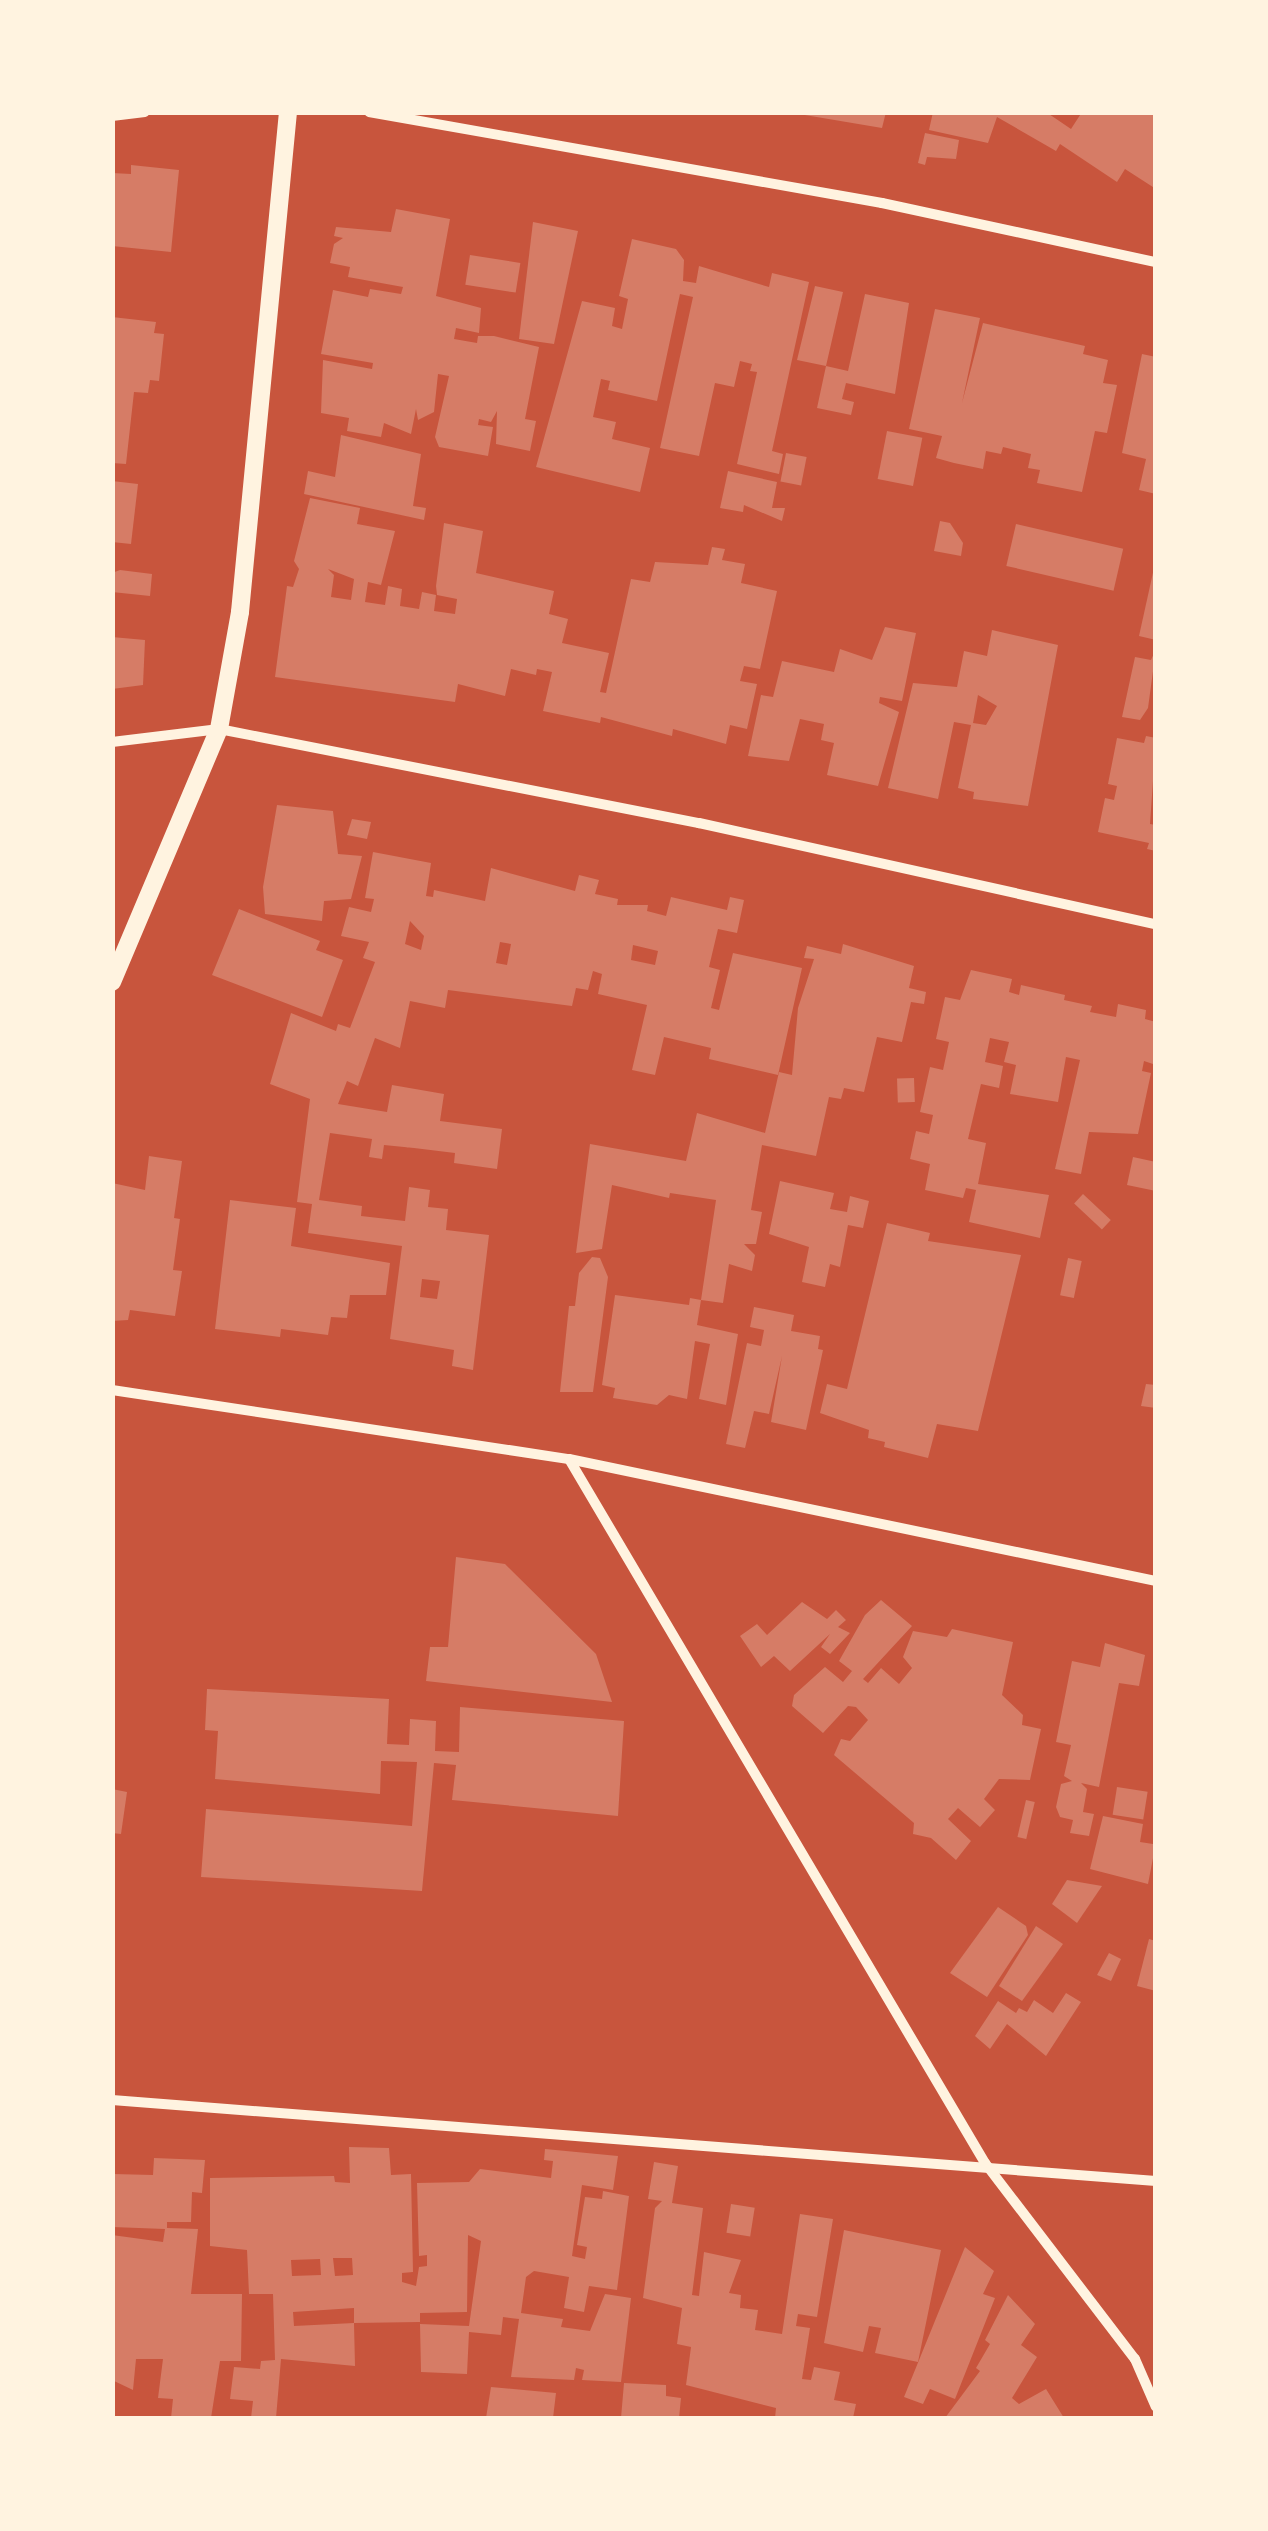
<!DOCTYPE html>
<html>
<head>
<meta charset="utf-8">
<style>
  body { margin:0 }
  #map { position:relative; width:1268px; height:2531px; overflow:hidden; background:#c8553d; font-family:Figtree,sans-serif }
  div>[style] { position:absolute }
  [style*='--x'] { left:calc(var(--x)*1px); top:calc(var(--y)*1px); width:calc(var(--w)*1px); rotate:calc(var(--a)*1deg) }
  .building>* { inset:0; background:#d67c66; transform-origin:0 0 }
  .minor>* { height:10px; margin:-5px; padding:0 5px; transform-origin:5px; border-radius:5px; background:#fff3e0 }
  .tertiary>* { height:18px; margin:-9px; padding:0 9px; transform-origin:9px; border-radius:9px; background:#fff3e0 }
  span { translate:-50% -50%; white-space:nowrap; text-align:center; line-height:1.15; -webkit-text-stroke:8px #fff3e0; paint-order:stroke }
  .frame { position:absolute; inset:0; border:115px solid #fff3e0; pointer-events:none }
</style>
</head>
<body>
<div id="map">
  <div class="building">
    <div style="clip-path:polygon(787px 112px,886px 112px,882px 128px)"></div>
    <div style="clip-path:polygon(933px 112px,1046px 112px,1071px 129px,1082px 112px,1156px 112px,1156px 189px,1125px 169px,1117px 182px,1060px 144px,1056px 151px,997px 117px,988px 143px,929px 130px)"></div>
    <div style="clip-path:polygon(925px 133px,959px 140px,956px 159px,927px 157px,925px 165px,918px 163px)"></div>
    <div style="clip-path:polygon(131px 165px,179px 170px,171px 252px,112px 246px,112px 173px,131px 174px)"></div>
    <div style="clip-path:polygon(396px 209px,450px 219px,436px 296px,481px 308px,479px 333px,456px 328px,454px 339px,477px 343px,478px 336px,494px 336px,539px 347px,525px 419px,536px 421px,530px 451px,496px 444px,497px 411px,491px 422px,479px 419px,478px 425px,493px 427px,488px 456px,439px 447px,435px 437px,449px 376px,438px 374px,434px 412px,418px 420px,416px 409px,411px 434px,384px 423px,381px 437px,347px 431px,349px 418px,321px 413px,323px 360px,372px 369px,373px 363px,321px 354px,333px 290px,368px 297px,370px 289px,401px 294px,403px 287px,348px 277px,350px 267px,330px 263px,334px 244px,343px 238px,334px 236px,336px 227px,391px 232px)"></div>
    <div style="clip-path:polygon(533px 222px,578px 231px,554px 344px,519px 339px)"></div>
    <div style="clip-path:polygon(632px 239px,676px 249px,684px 260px,683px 281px,696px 283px,699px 266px,769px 287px,772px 273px,809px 282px,772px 451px,783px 454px,779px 474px,737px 464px,757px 372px,750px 371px,752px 364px,740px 361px,734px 387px,715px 383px,699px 456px,660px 448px,693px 297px,680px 294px,657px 401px,608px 390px,610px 381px,601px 379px,593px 417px,616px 422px,612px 439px,650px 448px,640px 492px,536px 467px,582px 301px,615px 308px,612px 326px,622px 329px,628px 299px,619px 296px)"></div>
    <div style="left:470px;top:255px;width:51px;height:30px;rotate:9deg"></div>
    <div style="clip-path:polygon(815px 286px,843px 292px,826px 366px,848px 371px,865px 294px,909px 303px,895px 394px,846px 383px,842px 399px,854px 402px,851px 415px,817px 408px,826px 366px,797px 360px)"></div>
    <div style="clip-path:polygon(935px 309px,980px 318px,962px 403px,983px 323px,1085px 346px,1083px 354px,1108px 360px,1103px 383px,1117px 385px,1107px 433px,1095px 431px,1082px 492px,1037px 483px,1040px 470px,1028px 468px,1031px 454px,1003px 447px,1001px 454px,986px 451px,983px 469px,954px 463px,936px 458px,942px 436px,909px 429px)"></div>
    <div style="clip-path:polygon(112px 317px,156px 322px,154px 333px,164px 334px,159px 381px,150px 380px,148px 393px,134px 392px,126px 464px,112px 463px)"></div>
    <div style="clip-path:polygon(1142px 354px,1156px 357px,1156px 494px,1139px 490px,1146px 459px,1122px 453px)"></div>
    <div style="left:887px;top:431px;width:36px;height:49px;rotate:11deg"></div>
    <div style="clip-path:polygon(341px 435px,421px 454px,413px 506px,426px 508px,424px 520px,304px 494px,308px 471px,335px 477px)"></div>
    <div style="left:786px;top:453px;width:21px;height:29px;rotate:11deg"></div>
    <div style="clip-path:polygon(728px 471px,777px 482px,772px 508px,785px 508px,782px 521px,744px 505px,743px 512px,720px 508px)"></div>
    <div style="clip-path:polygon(112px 481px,138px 484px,131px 544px,112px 542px)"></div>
    <div style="clip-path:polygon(evenodd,310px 498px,360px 508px,357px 524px,395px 531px,381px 585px,368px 582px,365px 602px,385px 605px,388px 586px,402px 589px,400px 606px,419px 609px,422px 592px,436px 595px,434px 611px,455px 614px,457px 599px,437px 595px,436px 586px,444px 523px,483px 531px,476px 573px,554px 591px,549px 614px,568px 619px,562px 643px,609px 653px,600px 692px,606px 693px,631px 579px,650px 582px,655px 562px,708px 565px,712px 547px,725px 549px,722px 560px,745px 564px,741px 583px,777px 591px,760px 669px,744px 666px,740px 681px,757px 684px,747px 729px,730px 725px,726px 744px,673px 729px,672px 736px,601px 717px,600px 723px,543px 711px,552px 672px,537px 669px,536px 675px,511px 669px,505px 696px,458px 684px,455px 702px,275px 677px,287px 586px,293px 587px,299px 569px,294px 561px,310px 498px,328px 569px,354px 579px,351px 600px,331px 597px,334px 575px,328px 569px)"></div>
    <div style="clip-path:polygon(940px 521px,950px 523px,963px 543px,961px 556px,934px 551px)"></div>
    <div style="left:1016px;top:524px;width:110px;height:43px;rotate:13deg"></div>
    <div style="clip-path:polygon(1154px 568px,1156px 568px,1156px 640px,1139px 636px)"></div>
    <div style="clip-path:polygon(120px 570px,152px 574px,150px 596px,112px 592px,112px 573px)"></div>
    <div style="clip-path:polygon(885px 627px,916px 633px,902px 701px,880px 697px,879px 703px,899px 712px,878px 786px,827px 775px,834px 743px,821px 740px,824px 724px,800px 719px,789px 761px,748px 756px,761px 695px,773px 697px,782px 661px,834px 672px,840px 649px,872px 660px)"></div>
    <div style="clip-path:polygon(evenodd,992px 630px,1058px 645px,1028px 806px,973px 799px,974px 792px,958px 788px,971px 725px,954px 722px,938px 799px,888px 788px,913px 683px,957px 687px,964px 651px,987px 656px,992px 630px,978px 695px,997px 706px,986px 725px,973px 723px,978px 695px)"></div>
    <div style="clip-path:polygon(112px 637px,145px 640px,143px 685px,112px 689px)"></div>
    <div style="clip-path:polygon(1156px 649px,1148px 708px,1140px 720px,1122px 717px,1135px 657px,1151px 660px)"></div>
    <div style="clip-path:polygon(1146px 736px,1156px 738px,1150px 824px,1156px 825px,1156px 851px,1147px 849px,1149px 843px,1098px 832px,1105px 798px,1114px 800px,1117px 786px,1108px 784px,1117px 738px,1144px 743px)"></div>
    <div style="clip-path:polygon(277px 805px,333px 811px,338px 854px,362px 856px,351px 899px,324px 901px,322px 921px,265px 914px,263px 887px)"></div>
    <div style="clip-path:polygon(352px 819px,371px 822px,367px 839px,347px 835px)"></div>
    <div style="clip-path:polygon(evenodd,373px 852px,431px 863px,426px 896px,433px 897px,434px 890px,485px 901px,491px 868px,575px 891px,579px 875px,599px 880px,595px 894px,618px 899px,617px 905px,648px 905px,647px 911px,666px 916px,671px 897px,727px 910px,730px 897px,744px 900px,737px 933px,718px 929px,709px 967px,720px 970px,711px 1008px,719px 1010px,733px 953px,802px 968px,778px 1075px,709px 1059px,711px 1048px,664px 1037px,655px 1075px,632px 1070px,647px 1005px,598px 994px,602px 974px,593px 971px,588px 990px,576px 988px,572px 1006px,448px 990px,445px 1008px,410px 1001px,400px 1048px,375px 1038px,358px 1086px,347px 1081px,338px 1104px,387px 1112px,392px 1085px,444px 1094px,440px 1121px,502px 1129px,497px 1169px,454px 1163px,455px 1153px,414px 1148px,384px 1145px,382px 1159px,369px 1157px,372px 1139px,330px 1133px,319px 1200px,362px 1206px,361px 1216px,405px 1221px,409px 1187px,430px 1190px,428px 1207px,448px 1209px,446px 1230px,489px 1235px,473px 1370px,452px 1366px,454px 1350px,390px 1339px,402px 1246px,308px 1233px,312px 1204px,297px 1202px,310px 1099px,270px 1084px,291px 1013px,336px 1031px,338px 1024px,350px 1028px,375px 962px,363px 958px,369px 942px,341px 936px,349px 907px,371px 912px,374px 899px,365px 898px,373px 852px,410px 921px,424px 936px,421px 950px,405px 944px,410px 921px,373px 852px,500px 942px,511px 944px,507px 965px,496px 963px,500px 942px,373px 852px,633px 945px,658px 951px,655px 965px,631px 960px,633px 945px,373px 852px,422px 1279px,440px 1281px,437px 1299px,420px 1297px,422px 1279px)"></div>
    <div style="clip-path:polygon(239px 909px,320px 941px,316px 950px,343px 960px,322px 1017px,212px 975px)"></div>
    <div style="clip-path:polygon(843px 944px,914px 966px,909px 988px,926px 992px,924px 1004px,911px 1002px,902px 1042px,877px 1037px,864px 1092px,844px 1088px,841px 1099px,829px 1097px,816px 1156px,762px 1145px,751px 1210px,762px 1212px,756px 1244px,744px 1244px,755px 1255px,752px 1271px,729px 1264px,723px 1303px,701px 1300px,716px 1200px,670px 1193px,669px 1198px,612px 1185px,602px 1249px,576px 1253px,590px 1144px,686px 1161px,697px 1113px,765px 1133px,779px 1072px,792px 1075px,798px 1008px,814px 959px,804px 958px,807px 946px,841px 954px)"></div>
    <div style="clip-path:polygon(971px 970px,1012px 979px,1009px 992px,1019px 995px,1021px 985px,1065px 995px,1064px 1000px,1092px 1006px,1090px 1012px,1116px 1017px,1118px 1004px,1146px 1010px,1145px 1019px,1156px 1022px,1153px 1064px,1144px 1061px,1142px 1071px,1151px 1073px,1138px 1134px,1089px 1132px,1081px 1174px,1055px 1169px,1080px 1060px,1066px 1057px,1058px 1102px,1010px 1094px,1016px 1065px,1004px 1062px,1009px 1042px,990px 1038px,985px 1062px,1003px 1066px,999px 1088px,981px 1084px,968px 1139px,986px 1143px,978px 1184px,1049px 1195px,1040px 1238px,969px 1222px,976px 1190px,966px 1188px,963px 1198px,925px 1190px,930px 1164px,910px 1159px,916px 1131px,929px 1134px,933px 1115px,920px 1112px,930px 1067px,943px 1070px,949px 1042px,936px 1039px,945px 997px,960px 1000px)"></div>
    <div style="left:914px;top:1078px;width:24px;height:17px;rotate:88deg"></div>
    <div style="clip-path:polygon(149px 1156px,182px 1161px,174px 1218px,180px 1219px,173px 1270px,182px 1271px,175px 1316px,130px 1310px,128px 1320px,112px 1321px,112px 1183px,145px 1190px)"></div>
    <div style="clip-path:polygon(1133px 1157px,1156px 1162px,1156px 1191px,1127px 1185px)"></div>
    <div style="clip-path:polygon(780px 1181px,834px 1193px,830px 1209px,847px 1212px,850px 1196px,869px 1201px,863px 1228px,848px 1225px,840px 1267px,830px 1264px,825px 1287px,802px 1282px,809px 1247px,769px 1234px)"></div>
    <div style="left:1083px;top:1194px;width:38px;height:13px;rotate:43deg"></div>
    <div style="clip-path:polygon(230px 1200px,296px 1208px,291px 1246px,390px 1263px,386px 1295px,350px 1295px,347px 1318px,331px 1317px,328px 1335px,281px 1329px,280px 1337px,215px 1329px)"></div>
    <div style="clip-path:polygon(887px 1223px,930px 1233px,928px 1241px,1021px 1255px,978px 1431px,937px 1424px,928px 1458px,884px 1447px,885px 1442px,868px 1438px,869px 1430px,820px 1413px,827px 1384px,847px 1389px)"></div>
    <div style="clip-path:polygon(592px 1257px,600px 1258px,608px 1277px,593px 1392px,560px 1392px,569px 1306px,575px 1306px,579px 1273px)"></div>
    <div style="left:1068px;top:1258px;width:14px;height:38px;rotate:12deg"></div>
    <div style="clip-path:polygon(615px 1295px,689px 1305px,690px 1298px,701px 1300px,697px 1325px,738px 1334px,726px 1405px,699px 1399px,710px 1344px,695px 1341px,687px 1399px,669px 1395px,657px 1405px,613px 1398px,615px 1388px,602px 1385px)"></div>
    <div style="clip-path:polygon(754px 1307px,794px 1315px,791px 1331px,820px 1336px,818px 1349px,823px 1350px,806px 1430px,771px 1422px,782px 1356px,769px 1414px,754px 1411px,745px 1448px,726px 1444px,747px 1343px,761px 1346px,764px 1330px,750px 1327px)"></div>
    <div style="clip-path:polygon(1146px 1384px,1156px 1385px,1156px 1408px,1141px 1406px)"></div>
    <div style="clip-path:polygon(456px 1557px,505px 1564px,596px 1654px,612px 1702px,426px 1681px,430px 1647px,448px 1647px)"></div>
    <div style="clip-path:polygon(881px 1600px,912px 1626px,863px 1679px,868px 1683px,881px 1668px,899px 1684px,912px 1668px,903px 1657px,913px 1631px,947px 1637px,952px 1629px,1013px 1642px,1002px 1695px,1023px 1715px,1022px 1725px,1041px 1729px,1030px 1780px,999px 1779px,984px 1799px,995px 1810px,980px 1827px,958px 1808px,948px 1819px,971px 1841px,956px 1860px,931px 1838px,913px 1834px,914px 1823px,834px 1755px,841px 1739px,850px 1741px,868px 1720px,856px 1707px,848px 1706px,823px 1733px,792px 1706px,794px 1695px,825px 1667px,843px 1682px,852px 1671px,839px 1661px,865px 1615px)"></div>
    <div style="clip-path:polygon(802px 1602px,827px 1619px,836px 1610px,846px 1620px,838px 1627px,850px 1633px,830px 1654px,821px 1647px,830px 1634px,790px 1671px,774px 1656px,761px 1667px,740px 1636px,757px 1624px,767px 1635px)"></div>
    <div style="clip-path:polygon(1105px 1643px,1145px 1655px,1139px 1686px,1119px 1683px,1099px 1787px,1081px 1783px,1087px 1789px,1083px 1812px,1094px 1814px,1089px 1836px,1070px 1833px,1073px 1820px,1060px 1817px,1056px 1807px,1061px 1784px,1072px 1781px,1064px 1776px,1071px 1745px,1056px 1742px,1072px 1661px,1100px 1667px)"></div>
    <div style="clip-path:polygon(207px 1689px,389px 1699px,387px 1744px,409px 1745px,410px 1719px,436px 1721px,435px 1751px,459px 1752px,460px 1707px,624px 1721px,618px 1816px,452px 1800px,456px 1765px,434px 1763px,422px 1891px,201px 1877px,206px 1809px,412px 1826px,417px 1762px,381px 1761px,380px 1794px,215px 1779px,218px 1731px,205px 1730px)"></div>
    <div style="left:1117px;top:1787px;width:31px;height:28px;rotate:9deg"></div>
    <div style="clip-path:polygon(112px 1789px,127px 1792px,121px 1834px,112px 1833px)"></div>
    <div style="left:1026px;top:1800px;width:9px;height:38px;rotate:13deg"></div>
    <div style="clip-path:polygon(1103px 1816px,1143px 1824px,1140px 1842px,1153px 1844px,1154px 1853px,1148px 1884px,1090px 1869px)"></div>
    <div style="clip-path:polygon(1067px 1880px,1102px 1886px,1077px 1923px,1052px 1904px)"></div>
    <div style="clip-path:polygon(998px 1907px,1026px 1926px,1028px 1935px,987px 1997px,950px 1973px)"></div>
    <div style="clip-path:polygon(1036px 1926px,1063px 1944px,1022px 2001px,999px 1986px)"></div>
    <div style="clip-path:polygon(1149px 1939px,1156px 1941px,1156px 1991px,1137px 1986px)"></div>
    <div style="clip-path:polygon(1109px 1953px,1121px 1959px,1111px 1981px,1097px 1975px)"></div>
    <div style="clip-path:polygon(1066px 1993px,1081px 2002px,1046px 2056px,1007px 2024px,990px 2049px,975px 2036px,998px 2001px,1016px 2013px,1019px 2008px,1027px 2012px,1034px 2000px,1053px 2013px)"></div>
    <div style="clip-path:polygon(evenodd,349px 2147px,389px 2148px,391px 2175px,411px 2174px,413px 2272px,402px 2273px,402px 2282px,416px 2286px,419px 2267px,427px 2266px,427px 2255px,419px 2256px,417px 2183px,469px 2182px,480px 2169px,551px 2178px,553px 2161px,544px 2160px,545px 2149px,618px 2156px,613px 2190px,582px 2185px,572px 2256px,585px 2259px,587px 2247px,577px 2245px,585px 2197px,602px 2199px,603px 2191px,629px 2196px,617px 2290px,589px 2286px,584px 2312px,564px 2308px,569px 2277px,534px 2271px,526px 2277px,521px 2313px,563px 2319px,561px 2327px,590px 2331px,605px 2294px,631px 2298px,621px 2382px,582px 2380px,584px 2370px,576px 2368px,574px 2380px,511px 2377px,519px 2319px,503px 2317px,501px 2335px,469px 2332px,467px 2374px,421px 2372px,420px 2324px,469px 2326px,481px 2241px,468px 2235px,467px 2312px,420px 2313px,420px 2322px,354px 2323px,354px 2308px,293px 2312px,294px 2326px,354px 2323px,355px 2366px,281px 2359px,276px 2418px,251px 2418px,253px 2401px,230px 2399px,234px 2367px,260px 2369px,261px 2361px,275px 2360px,273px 2294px,249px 2294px,247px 2250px,210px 2246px,210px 2178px,334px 2176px,335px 2182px,350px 2183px,349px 2147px,333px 2258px,352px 2258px,353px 2275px,335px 2276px,333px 2258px,349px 2147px,320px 2259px,321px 2275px,292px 2276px,291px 2260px,320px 2259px)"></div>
    <div style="clip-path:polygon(154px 2158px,205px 2160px,202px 2193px,192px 2192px,191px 2222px,167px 2222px,167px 2228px,198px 2229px,191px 2294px,242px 2294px,241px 2361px,220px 2361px,211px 2418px,171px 2418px,173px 2399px,158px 2398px,163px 2359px,136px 2359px,133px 2390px,112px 2380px,112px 2235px,163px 2242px,165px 2229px,112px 2227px,113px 2174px,153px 2175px)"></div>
    <div style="clip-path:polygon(654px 2162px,678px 2166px,672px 2203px,703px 2208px,692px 2295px,699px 2296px,704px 2252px,741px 2260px,729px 2293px,741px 2295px,740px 2308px,758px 2310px,755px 2330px,782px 2334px,800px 2214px,833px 2219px,817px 2317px,798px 2314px,796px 2326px,810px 2328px,802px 2379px,811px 2380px,814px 2367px,840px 2372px,834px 2400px,856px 2404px,853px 2418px,775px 2418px,776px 2408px,686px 2385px,691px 2347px,677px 2344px,682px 2308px,643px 2298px,655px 2208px,662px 2201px,648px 2199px)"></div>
    <div style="left:731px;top:2204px;width:24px;height:29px;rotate:9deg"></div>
    <div style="clip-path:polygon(844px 2230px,941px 2250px,918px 2362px,875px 2353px,881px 2328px,869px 2326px,863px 2352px,824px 2343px)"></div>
    <div style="clip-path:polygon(965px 2247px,994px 2271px,983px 2294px,995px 2298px,955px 2399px,930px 2389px,923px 2404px,904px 2397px)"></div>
    <div style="clip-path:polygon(1008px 2295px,1035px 2324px,1021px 2345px,1037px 2357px,1012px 2398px,1019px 2404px,1046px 2389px,1064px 2418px,945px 2418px,980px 2371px,976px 2368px,990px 2344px,985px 2340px)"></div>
    <div style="clip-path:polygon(624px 2383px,666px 2385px,666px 2396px,681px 2398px,679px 2418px,621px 2418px)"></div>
    <div style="clip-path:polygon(491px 2387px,556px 2393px,553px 2418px,486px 2418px)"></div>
  </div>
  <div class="minor">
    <div style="--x:369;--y:112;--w:521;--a:10.06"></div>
    <div style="--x:882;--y:203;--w:280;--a:12.2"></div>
    <div style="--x:112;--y:116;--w:33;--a:-7"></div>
    <div style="--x:112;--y:742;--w:108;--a:-6.9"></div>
    <div style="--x:219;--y:729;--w:489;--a:11.1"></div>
    <div style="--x:699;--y:823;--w:468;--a:12.5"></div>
    <div style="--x:112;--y:1390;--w:462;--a:8.6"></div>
    <div style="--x:569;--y:1459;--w:600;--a:11.74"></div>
    <div style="--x:569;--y:1459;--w:818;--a:59.42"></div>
    <div style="--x:985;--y:2163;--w:247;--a:52.6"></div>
    <div style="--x:1135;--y:2359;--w:52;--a:66.4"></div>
    <div style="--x:112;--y:2100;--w:1047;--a:4.44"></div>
  </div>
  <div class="tertiary">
    <div style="--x:112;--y:982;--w:275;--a:-67.1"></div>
    <div style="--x:219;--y:729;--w:119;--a:-79.8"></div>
    <div style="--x:240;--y:612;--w:502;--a:-84.52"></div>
  </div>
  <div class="frame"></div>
</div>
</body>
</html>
